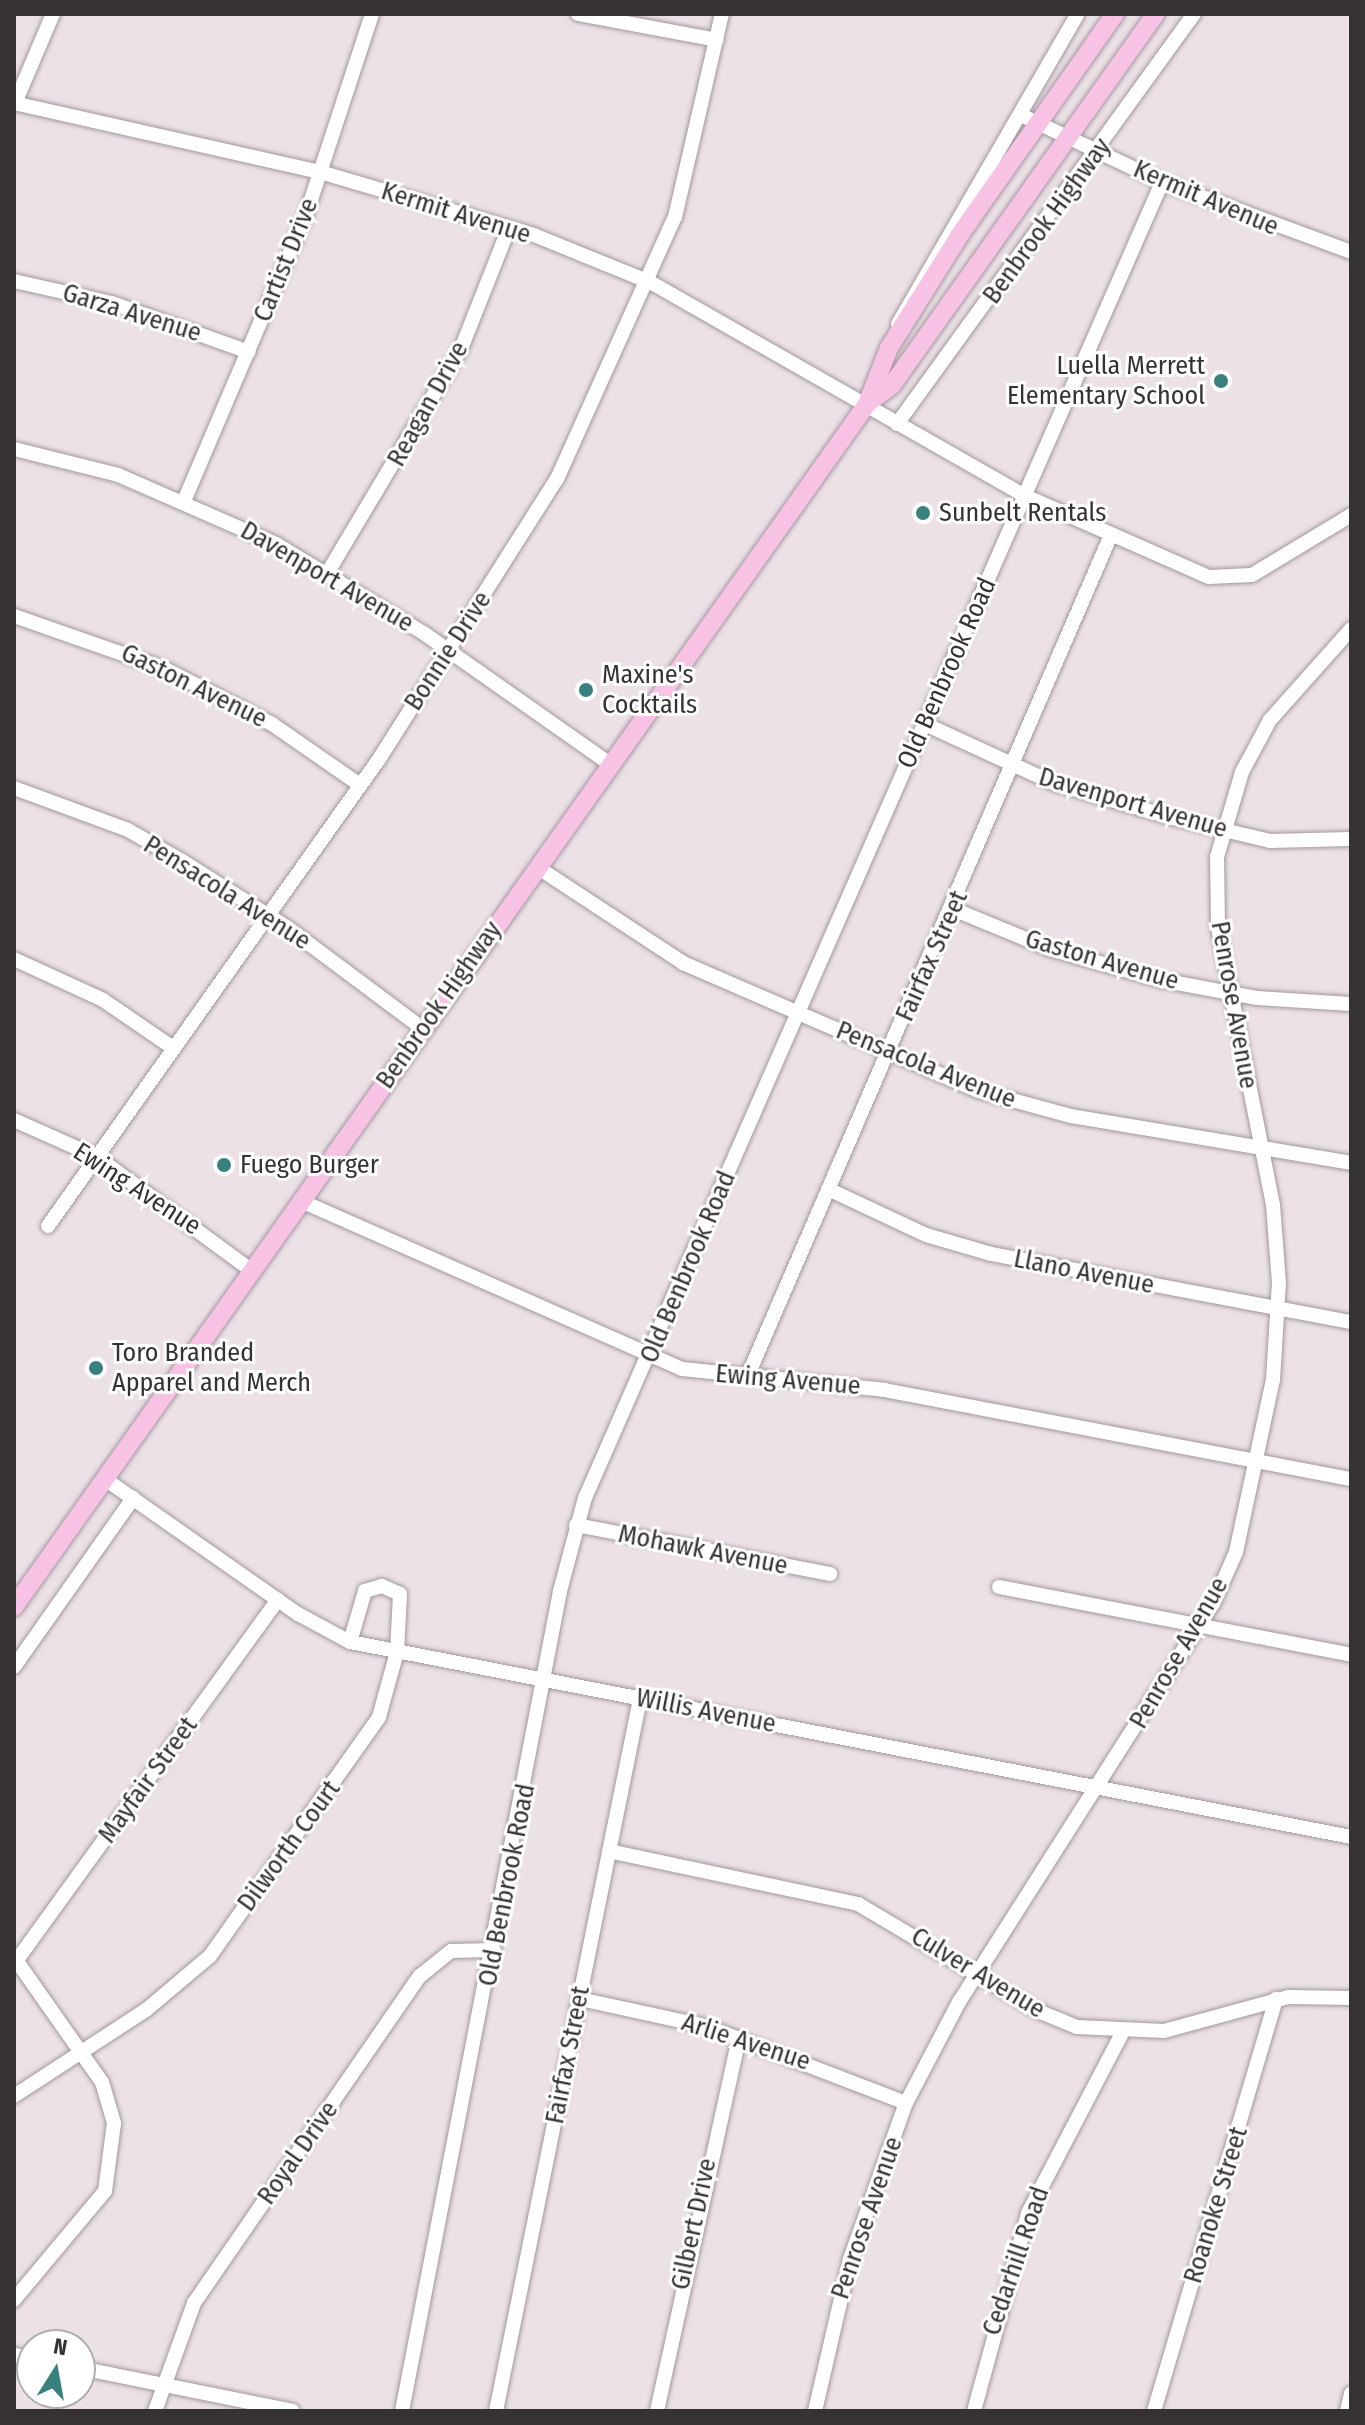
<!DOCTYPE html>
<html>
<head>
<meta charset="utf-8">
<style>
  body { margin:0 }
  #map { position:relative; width:1365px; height:2425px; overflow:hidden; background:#ece1e7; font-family:"Fira Sans Condensed",sans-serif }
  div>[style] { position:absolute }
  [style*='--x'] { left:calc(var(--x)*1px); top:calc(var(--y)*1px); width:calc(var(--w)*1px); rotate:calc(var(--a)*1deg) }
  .roads { filter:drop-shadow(0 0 2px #a2989e) drop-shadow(0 0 2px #a2989e) }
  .minor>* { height:14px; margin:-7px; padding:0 7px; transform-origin:7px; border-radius:7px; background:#fff }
  .major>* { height:18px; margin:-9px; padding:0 9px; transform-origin:9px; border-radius:9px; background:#f8c2e5 }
  .dots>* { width:22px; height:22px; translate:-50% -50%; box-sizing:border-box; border:4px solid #fff; border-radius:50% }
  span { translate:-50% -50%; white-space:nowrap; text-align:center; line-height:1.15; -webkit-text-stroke:6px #fff; paint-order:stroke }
  .street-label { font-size:26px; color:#363234 }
  .poi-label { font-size:26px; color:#363234 }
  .right { translate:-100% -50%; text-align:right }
  .left { translate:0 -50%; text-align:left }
  .frame { position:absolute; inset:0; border:16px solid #363234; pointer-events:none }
  .north { position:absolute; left:16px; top:2329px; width:80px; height:80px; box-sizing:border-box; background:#fff; border:2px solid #afadae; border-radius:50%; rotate:11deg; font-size:22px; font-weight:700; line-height:32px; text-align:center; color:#363234 }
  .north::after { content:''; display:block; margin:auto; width:28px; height:36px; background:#39817e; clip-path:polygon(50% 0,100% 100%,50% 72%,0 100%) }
</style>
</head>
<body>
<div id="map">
  <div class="roads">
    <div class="minor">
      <div style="--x:578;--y:14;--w:141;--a:10.6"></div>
      <div style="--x:14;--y:103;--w:314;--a:12.7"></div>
      <div style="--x:320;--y:172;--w:223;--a:16.4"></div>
      <div style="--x:534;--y:235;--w:125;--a:22.1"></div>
      <div style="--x:650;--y:282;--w:432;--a:29.7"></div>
      <div style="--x:1025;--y:496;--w:201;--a:23.8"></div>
      <div style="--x:1209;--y:577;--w:43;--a:-2.7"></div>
      <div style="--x:1252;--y:575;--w:116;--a:-31.2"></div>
      <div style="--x:15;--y:103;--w:97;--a:-66.9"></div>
      <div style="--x:1021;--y:115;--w:156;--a:25.4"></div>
      <div style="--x:1162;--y:182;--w:202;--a:20.3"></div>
      <div style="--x:14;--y:281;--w:100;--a:12.7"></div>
      <div style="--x:112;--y:303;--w:145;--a:19.7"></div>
      <div style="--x:898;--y:324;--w:358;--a:-59.9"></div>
      <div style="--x:897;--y:424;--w:506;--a:-54.08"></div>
      <div style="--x:14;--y:449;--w:107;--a:14"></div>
      <div style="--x:118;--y:475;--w:172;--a:23.6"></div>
      <div style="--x:276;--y:544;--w:174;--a:31.1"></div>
      <div style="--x:425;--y:634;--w:226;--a:35.1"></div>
      <div style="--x:184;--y:501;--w:311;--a:-66.9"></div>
      <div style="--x:306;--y:215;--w:212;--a:-71.8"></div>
      <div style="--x:328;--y:572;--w:260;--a:-59.2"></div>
      <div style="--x:461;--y:349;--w:130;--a:-68.4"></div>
      <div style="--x:14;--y:616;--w:160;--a:19.3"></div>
      <div style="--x:165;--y:669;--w:120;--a:27.2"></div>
      <div style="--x:272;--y:724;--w:107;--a:34.7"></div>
      <div style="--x:925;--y:724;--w:141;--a:24.7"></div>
      <div style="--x:1053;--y:783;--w:125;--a:16.3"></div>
      <div style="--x:1173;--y:818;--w:100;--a:13.3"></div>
      <div style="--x:1270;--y:841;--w:81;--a:-1.4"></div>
      <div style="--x:14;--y:788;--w:121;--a:20.2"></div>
      <div style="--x:128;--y:830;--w:62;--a:29.9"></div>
      <div style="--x:182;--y:861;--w:125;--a:32.3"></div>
      <div style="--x:288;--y:928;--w:169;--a:36.8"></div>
      <div style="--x:537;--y:867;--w:175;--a:33.3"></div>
      <div style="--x:683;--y:963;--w:319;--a:23.4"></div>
      <div style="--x:976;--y:1090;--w:98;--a:15.3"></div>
      <div style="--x:1071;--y:1116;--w:284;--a:9.5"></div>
      <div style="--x:953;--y:909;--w:105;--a:22.4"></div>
      <div style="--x:1050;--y:949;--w:115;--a:15.6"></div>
      <div style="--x:1161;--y:980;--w:98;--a:10.6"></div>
      <div style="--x:1257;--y:998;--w:94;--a:3.7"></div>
      <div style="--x:14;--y:959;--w:98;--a:24.7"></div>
      <div style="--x:103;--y:1000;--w:85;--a:34.4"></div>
      <div style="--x:14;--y:1120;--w:91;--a:24"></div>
      <div style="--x:97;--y:1157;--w:192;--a:36.3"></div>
      <div style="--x:828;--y:1189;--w:108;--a:25.1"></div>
      <div style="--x:926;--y:1235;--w:68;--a:16.3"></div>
      <div style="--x:991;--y:1254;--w:366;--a:10.7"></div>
      <div style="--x:301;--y:1201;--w:416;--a:23.8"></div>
      <div style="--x:682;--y:1369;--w:203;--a:5.9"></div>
      <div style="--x:884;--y:1390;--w:475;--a:10.8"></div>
      <div style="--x:48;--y:1226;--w:572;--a:-54.67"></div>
      <div style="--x:379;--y:759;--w:332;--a:-57.6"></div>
      <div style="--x:557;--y:479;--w:287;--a:-65.8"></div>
      <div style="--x:675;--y:217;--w:208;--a:-77"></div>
      <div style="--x:748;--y:1375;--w:915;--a:-66.63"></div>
      <div style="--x:105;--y:1479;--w:236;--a:35"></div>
      <div style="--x:298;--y:1614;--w:59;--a:28.3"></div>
      <div style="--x:350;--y:1642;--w:1020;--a:11.02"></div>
      <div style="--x:576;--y:1525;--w:259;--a:10.9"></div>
      <div style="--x:999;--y:1587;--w:359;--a:10.9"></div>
      <div style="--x:14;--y:1667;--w:207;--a:-54.8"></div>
      <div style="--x:609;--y:1851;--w:255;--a:12"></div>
      <div style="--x:858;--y:1904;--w:209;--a:30.7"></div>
      <div style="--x:1038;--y:2011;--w:42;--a:22.3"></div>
      <div style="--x:1077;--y:2027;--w:87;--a:2.6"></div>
      <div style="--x:1164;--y:2031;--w:129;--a:-15.3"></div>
      <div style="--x:1288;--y:1997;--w:63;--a:0.9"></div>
      <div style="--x:14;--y:1957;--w:153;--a:54.9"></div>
      <div style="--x:102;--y:2082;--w:43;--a:73.7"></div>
      <div style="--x:114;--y:2123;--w:69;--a:97.5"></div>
      <div style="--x:105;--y:2191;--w:142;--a:129.9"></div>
      <div style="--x:17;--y:1960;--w:445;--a:-54.1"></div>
      <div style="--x:580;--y:1999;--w:131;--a:12.3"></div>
      <div style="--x:708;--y:2027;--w:212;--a:21"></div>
      <div style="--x:14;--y:2096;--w:158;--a:-33.1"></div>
      <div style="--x:146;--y:2010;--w:84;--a:-40.2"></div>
      <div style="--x:210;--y:1956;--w:293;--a:-54.7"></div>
      <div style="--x:379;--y:1717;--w:67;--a:-74.5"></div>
      <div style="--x:397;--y:1652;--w:58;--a:-87"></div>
      <div style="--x:400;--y:1594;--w:20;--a:-156"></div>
      <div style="--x:382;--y:1586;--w:18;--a:164"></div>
      <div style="--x:365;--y:1591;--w:53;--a:106.4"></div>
      <div style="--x:14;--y:2355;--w:18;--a:9"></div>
      <div style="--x:80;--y:2368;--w:217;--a:11.4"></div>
      <div style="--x:155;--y:2411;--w:115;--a:-70.1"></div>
      <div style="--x:194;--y:2303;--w:397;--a:-55.4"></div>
      <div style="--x:420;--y:1976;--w:40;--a:-39"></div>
      <div style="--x:451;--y:1951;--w:43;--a:-1.3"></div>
      <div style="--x:402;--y:2411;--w:835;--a:-79.09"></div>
      <div style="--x:560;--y:1591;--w:96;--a:-75"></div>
      <div style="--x:585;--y:1498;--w:1437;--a:-66.32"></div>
      <div style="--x:496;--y:2411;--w:726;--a:-78.57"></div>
      <div style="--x:657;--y:2411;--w:382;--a:-77.6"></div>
      <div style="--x:815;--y:2411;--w:156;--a:-77"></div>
      <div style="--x:850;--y:2259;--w:166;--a:-70.3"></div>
      <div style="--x:906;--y:2103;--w:114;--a:-62.3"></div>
      <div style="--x:959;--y:2002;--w:472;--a:-57.5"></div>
      <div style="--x:1213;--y:1604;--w:57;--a:-66.1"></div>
      <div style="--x:1236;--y:1552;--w:176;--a:-77.9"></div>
      <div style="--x:1273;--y:1380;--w:97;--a:-86.5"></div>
      <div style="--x:1279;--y:1283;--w:78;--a:-94.4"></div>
      <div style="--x:1273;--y:1205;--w:284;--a:-101.2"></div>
      <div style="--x:1218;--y:926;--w:69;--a:-90.8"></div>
      <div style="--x:1217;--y:857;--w:89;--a:-73.6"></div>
      <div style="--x:1242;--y:772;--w:59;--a:-61.7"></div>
      <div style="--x:1270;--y:720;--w:122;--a:-48.3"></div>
      <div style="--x:974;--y:2411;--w:205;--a:-74.7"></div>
      <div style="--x:1028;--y:2213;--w:203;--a:-62.4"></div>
      <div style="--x:1154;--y:2411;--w:430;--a:-73.5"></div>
      <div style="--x:1347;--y:2411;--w:18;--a:-77"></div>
    </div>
    <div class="major">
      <div style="--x:869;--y:402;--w:29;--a:-36"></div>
      <div style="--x:892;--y:385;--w:455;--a:-54.6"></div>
      <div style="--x:14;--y:1607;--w:1475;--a:-54.66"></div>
      <div style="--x:867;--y:404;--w:60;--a:-68.6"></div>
      <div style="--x:889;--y:348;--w:136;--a:-57.9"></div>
      <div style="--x:961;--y:233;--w:268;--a:-54.9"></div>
    </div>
  </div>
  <div class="dots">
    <div style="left:1221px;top:381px;background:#39817e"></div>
    <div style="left:923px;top:513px;background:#39817e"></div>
    <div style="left:586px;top:690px;background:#39817e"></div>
    <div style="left:224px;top:1165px;background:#39817e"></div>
    <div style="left:96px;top:1368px;background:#39817e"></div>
  </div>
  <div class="street-label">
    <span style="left:1206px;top:198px;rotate:23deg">Kermit Avenue</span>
    <span style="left:456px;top:213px;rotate:17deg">Kermit Avenue</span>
    <span style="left:1047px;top:221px;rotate:-54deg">Benbrook Highway</span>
    <span style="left:286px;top:260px;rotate:-68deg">Cartist Drive</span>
    <span style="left:132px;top:313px;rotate:17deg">Garza Avenue</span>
    <span style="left:428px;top:404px;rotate:-61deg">Reagan Drive</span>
    <span style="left:327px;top:577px;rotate:30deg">Davenport Avenue</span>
    <span style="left:448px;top:651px;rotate:-57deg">Bonnie Drive</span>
    <span style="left:947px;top:673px;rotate:-66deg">Old Benbrook Road</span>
    <span style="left:194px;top:686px;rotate:26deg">Gaston Avenue</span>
    <span style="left:1133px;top:803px;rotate:16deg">Davenport Avenue</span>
    <span style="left:227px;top:893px;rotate:32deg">Pensacola Avenue</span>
    <span style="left:932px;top:956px;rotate:-66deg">Fairfax Street</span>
    <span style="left:1102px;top:960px;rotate:16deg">Gaston Avenue</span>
    <span style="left:439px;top:1005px;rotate:-55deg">Benbrook Highway</span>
    <span style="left:1234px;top:1005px;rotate:80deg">Penrose Avenue</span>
    <span style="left:926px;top:1065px;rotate:22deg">Pensacola Avenue</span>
    <span style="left:137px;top:1189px;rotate:33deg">Ewing Avenue</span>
    <span style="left:688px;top:1267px;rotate:-67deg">Old Benbrook Road</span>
    <span style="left:1084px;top:1272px;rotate:11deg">Llano Avenue</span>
    <span style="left:788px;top:1380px;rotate:5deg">Ewing Avenue</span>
    <span style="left:703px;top:1550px;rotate:11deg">Mohawk Avenue</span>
    <span style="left:1179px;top:1653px;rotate:-60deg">Penrose Avenue</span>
    <span style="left:706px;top:1711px;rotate:11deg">Willis Avenue</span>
    <span style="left:148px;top:1780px;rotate:-54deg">Mayfair Street</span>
    <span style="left:289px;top:1846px;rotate:-54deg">Dilworth Court</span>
    <span style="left:507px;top:1885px;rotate:-79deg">Old Benbrook Road</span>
    <span style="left:978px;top:1973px;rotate:31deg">Culver Avenue</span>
    <span style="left:746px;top:2042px;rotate:18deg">Arlie Avenue</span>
    <span style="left:568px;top:2055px;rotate:-79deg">Fairfax Street</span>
    <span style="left:298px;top:2153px;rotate:-55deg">Royal Drive</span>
    <span style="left:1216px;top:2205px;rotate:-73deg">Roanoke Street</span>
    <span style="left:867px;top:2218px;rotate:-71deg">Penrose Avenue</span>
    <span style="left:694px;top:2224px;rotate:-78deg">Gilbert Drive</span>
    <span style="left:1016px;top:2261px;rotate:-71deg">Cedarhill Road</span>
  </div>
  <div class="poi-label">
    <span class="right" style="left:1205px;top:381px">Luella Merrett<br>Elementary School</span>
    <span class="left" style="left:939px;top:513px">Sunbelt Rentals</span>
    <span class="left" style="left:602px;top:690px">Maxine's<br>Cocktails</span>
    <span class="left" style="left:240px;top:1165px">Fuego Burger</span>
    <span class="left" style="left:112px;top:1368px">Toro Branded<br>Apparel and Merch</span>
  </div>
  <div class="frame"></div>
  <div class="north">N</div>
</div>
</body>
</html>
